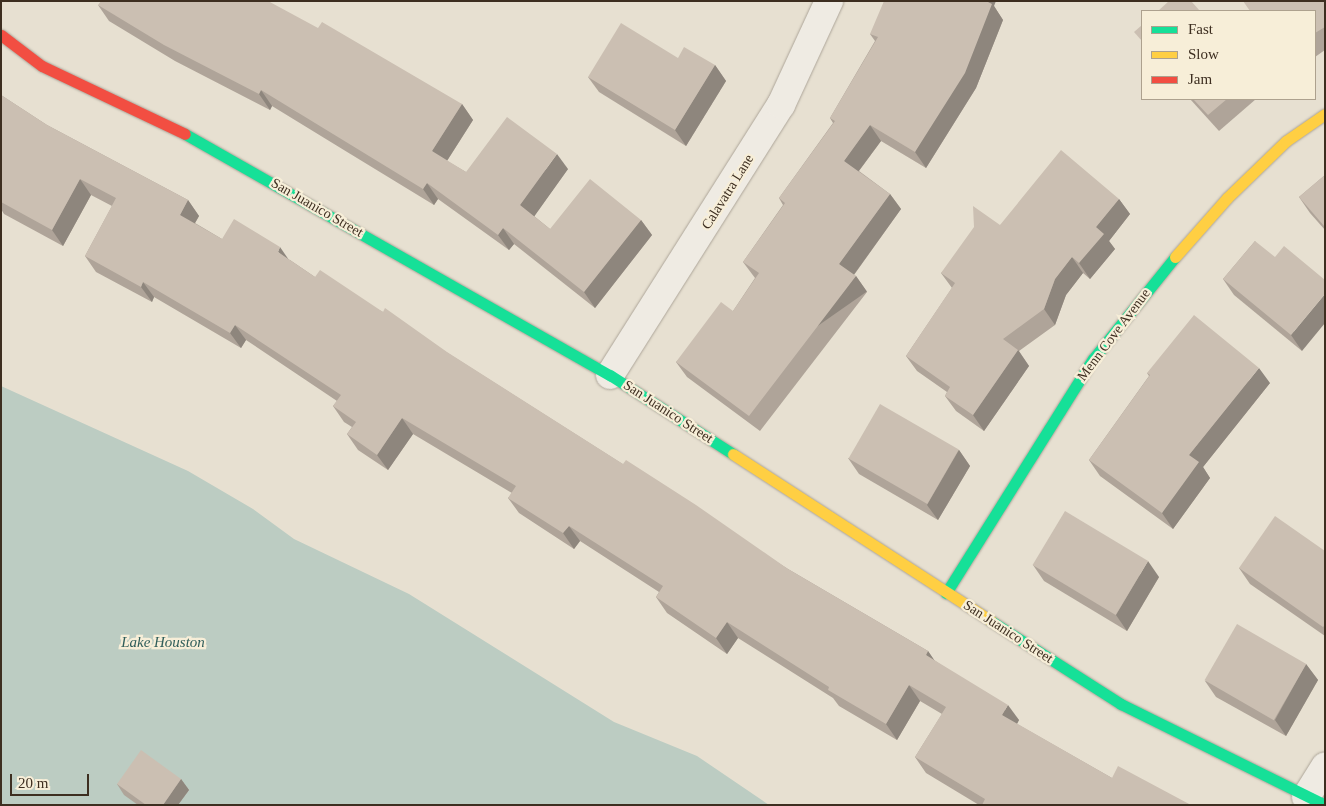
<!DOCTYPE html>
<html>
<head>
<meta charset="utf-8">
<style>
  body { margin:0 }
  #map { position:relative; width:1326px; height:806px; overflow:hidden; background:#e7e0d1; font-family:Georgia,serif }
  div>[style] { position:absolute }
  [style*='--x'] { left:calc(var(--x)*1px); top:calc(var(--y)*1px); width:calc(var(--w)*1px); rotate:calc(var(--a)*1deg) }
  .water>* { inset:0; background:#bcccc2 }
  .roads { filter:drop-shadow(0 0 1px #ada599) drop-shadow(0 0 1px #ada599) }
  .street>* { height:28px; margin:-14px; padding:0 14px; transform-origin:14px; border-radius:14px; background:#efebe3 }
  .fast>* { height:11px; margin:-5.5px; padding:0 5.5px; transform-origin:5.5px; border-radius:5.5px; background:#16e098 }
  .slow>* { height:11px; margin:-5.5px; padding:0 5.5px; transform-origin:5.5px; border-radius:5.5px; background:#ffcf43 }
  .jam>* { height:11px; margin:-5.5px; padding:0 5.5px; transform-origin:5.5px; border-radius:5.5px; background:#f24e42 }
  .wall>* { inset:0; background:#afa499 }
  .shaded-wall>* { inset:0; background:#8e867d; transform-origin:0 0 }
  .building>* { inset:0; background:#cbbfb2; transform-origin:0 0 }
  span { translate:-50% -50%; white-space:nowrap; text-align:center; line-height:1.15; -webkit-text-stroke:4.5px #f7eed8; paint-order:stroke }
  .street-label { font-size:14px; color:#3d2e20 }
  .water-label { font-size:15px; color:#2f5d5a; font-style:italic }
  .frame { position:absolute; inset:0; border:2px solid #3d2e20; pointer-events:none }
  .legend { position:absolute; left:1141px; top:10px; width:175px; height:90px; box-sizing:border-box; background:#f7eed8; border:1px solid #ada18e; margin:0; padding:6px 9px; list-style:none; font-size:15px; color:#3d2e20 }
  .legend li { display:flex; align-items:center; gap:10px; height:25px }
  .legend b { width:25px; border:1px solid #ada18e }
  .scale { position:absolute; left:10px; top:774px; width:79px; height:22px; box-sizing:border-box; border:2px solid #3d2e20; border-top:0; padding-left:6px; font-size:15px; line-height:18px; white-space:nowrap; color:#3d2e20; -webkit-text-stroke:4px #f7eed8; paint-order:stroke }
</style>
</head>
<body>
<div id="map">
  <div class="water">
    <div style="clip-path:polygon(1px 386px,188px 471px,253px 509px,294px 539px,409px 594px,614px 722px,697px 756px,769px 805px,1px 805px)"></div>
  </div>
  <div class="roads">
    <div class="street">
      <div style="--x:610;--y:375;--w:320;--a:-57.7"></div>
      <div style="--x:781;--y:105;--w:115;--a:-65.2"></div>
      <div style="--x:1306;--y:797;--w:36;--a:-58"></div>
    </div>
    <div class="fast">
      <div style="--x:185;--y:134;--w:489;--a:29.6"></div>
      <div style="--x:610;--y:375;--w:146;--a:32.7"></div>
      <div style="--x:946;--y:593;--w:276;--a:-57.9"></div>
      <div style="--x:1093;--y:359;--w:131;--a:-51.2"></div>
      <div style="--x:991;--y:621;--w:154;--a:32.6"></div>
      <div style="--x:1121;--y:704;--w:228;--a:26.3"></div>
    </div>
    <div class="slow">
      <div style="--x:1175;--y:257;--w:79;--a:-48.6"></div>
      <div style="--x:1227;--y:198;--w:82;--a:-44"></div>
      <div style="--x:1286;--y:141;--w:47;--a:-34.7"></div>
      <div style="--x:733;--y:454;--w:307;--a:32.9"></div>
    </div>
    <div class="jam">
      <div style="--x:1;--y:35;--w:51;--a:37.1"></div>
      <div style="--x:42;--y:66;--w:158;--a:25.4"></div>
    </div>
  </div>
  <div class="wall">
    <div style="clip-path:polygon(1325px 1px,1325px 50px,1315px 57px,1315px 11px)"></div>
    <div style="clip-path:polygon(98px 5px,462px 104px,473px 120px,447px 161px,466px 172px,568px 169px,534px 216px,550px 229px,641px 220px,652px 235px,595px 308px,514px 244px,509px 250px,438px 199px,434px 205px,272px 106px,270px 110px,175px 61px,109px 21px)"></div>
    <div style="clip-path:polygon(994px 6px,1003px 20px,976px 88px,926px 168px,881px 141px,859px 171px,890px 194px,901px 209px,854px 275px,856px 276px,867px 292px,760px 431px,687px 377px,676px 362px,733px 311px,755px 278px,743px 262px,783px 205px,779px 198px,833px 123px,830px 118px,875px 41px,870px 34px)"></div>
    <div style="clip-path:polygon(715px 65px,726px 81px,686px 146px,599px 92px,588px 77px)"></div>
    <div style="clip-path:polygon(1px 95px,47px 125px,188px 200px,199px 216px,195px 223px,222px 239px,290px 260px,315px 277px,383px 312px,788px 569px,928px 651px,934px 660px,1019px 720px,1017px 724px,1112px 778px,1191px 805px,979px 805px,926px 773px,915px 757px,942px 714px,920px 701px,897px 740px,839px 706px,833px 698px,738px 638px,727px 654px,667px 613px,656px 597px,659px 592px,580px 541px,574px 549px,519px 513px,508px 498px,512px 493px,413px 434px,388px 470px,358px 450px,347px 434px,352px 427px,344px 422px,333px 406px,337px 401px,246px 340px,241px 348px,154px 297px,152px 302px,96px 272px,85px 256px,112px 206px,91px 195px,63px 246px,4px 214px,1px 209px)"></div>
    <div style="clip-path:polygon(1190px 99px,1256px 99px,1219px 131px)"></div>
    <div style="clip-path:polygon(1325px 175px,1325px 230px,1310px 213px,1299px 197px)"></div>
    <div style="clip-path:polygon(1119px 199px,1130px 214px,1109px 241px,1115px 249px,1090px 279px,1083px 273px,1066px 295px,1055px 325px,1019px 351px,1029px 366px,984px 431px,956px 411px,945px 396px,947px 392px,917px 371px,906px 356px,952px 288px,941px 273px,1000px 225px)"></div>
    <div style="clip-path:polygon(1255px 241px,1302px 351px,1234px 295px,1223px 279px)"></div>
    <div style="clip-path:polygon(1147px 373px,1270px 383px,1203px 467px,1210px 478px,1173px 529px,1100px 476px,1089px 460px,1149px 376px)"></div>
    <div style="clip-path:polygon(959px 450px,970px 466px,938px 520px,859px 474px,848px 458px)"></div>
    <div style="clip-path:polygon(1325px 551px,1325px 636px,1250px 584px,1239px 568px)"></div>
    <div style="clip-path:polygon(1033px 565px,1159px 577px,1127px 631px,1044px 581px)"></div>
    <div style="clip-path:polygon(1306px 664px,1318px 680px,1286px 736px,1216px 697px,1205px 681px)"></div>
    <div style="clip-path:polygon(181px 779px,189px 790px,178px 805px,138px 805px,124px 795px,117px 784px)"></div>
  </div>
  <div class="shaded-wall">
    <div style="clip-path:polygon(981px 1px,996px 1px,994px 6px,1003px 20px,976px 88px,926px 168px,915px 152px)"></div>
    <div style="clip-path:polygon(715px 65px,726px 81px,686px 146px,675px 130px)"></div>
    <div style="clip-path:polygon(261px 90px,272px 106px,270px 110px,259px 94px)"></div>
    <div style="clip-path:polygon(462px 104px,473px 120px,443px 167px,432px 151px)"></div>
    <div style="clip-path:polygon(870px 125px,881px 141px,855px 176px,844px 161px)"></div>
    <div style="clip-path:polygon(557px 154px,568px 169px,531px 221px,520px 205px)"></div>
    <div style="clip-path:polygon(80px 179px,91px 195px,63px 246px,52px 230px)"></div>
    <div style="clip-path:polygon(427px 183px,438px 199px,434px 205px,423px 189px)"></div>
    <div style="clip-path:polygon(890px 194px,901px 209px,850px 280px,839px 264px)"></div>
    <div style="clip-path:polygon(1119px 199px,1130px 214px,1109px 241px,1115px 249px,1090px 279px,1079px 263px,1096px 227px)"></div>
    <div style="clip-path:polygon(188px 200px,199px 216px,191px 230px,180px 215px)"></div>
    <div style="clip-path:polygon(641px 220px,652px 235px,595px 308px,584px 292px)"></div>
    <div style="clip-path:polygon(503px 228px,514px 244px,509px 250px,498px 235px)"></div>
    <div style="clip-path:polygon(280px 247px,291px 263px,278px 252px)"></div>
    <div style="clip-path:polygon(1072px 257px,1083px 273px,1066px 295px,1055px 325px,1044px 309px,1055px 279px)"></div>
    <div style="left:856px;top:276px;width:19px;height:176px;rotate:55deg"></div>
    <div style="clip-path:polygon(143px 282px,154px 297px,152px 302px,141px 287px)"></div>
    <div style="clip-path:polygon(1325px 294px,1325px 323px,1302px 351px,1291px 335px)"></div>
    <div style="clip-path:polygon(235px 325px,246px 340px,241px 348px,230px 333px)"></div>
    <div style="clip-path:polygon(1018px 350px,1029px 366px,984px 431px,973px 415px)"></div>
    <div style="clip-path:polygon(1259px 368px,1270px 383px,1203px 467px,1210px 478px,1173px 529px,1162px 513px,1189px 455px)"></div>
    <div style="clip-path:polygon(402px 418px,413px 434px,388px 470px,377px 455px)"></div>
    <div style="clip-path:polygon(959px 450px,970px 466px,938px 520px,927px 505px)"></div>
    <div style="clip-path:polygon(569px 526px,580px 541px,574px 549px,563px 533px)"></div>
    <div style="clip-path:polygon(1148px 561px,1159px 577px,1127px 631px,1116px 615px)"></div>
    <div style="clip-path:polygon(727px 622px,738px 638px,727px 654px,716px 638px)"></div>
    <div style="clip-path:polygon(928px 651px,939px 667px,926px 655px)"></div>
    <div style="clip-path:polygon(1306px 664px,1318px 680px,1286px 736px,1275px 720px)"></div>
    <div style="clip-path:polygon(909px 685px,920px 701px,897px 740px,886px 724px)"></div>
    <div style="clip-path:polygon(1008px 705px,1019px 720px,1013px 731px,1002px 715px)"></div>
    <div style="clip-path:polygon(181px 779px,189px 790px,178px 805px,163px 805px)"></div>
  </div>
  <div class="building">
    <div style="clip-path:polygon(101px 1px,268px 1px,318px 28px,322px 22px,462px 104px,432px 151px,466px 172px,507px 117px,557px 154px,520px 205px,550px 229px,590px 179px,641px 220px,584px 292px,503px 228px,498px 235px,427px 183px,423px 189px,261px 90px,259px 94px,164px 45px,98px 5px)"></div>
    <div style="clip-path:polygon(884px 1px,986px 1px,992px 4px,965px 73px,915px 152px,870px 125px,844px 161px,890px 194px,839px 264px,856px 276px,749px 416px,676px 362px,721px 302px,733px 311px,759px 273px,743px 262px,785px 203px,779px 198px,835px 121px,830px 118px,878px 37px,870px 34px)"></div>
    <div style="clip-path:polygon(1169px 1px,1191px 1px,1200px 11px,1158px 11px)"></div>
    <div style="clip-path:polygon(1243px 1px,1325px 1px,1325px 27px,1315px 33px,1315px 11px,1250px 11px)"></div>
    <div style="clip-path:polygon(621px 23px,678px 58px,684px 47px,715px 65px,675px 130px,588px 77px)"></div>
    <div style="clip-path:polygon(1142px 25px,1142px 41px,1134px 32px)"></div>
    <div style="clip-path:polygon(1px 95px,47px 125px,188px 200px,180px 215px,222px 239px,234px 219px,280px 247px,278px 252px,315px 277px,320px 270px,383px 312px,385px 308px,447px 352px,623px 464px,626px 460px,696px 505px,788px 569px,928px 651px,926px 655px,1008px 705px,1002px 715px,1112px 778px,1118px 766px,1191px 805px,982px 805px,985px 799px,915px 757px,946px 707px,909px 685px,886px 724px,828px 690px,829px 687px,727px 622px,716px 638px,656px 597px,663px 586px,569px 526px,563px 533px,508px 498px,516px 486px,402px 418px,377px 455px,347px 434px,356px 422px,333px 406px,341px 395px,235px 325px,230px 333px,143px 282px,141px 287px,85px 256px,116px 198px,80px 179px,52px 230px,1px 202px)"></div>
    <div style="clip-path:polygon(1193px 99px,1227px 99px,1208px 115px)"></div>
    <div style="clip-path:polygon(1061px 150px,1119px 199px,1096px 227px,1104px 234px,1079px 263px,1072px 257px,1055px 279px,1044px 309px,1003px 339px,1018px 350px,973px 415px,945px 396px,950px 387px,906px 356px,955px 283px,941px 273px,974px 227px,973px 206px,1000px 225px)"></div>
    <div style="clip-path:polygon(1325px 175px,1325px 227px,1299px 197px)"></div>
    <div style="clip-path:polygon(1255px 241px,1275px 257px,1284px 246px,1325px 280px,1325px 294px,1291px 335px,1223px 279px)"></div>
    <div style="clip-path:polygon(1194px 315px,1259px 368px,1189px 455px,1199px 462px,1162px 513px,1089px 460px,1150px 375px,1147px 373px)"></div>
    <div style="left:880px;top:404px;width:91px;height:63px;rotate:30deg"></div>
    <div style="left:1065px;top:511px;width:97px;height:63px;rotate:31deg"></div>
    <div style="clip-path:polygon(1275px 516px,1325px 551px,1325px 625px,1323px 627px,1239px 568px)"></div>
    <div style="left:1237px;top:624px;width:80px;height:65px;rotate:30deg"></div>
    <div style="clip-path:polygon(141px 750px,181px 779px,163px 805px,146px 805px,117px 784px)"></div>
  </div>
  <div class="street-label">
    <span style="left:728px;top:192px;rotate:-58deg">Calavatra Lane</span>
    <span style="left:317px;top:208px;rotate:30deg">San Juanico Street</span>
    <span style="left:1114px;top:335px;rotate:-53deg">Menn Cove Avenue</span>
    <span style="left:668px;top:412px;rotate:33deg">San Juanico Street</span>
    <span style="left:1008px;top:632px;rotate:33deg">San Juanico Street</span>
  </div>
  <div class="water-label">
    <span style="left:163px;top:643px">Lake Houston</span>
  </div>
  <div class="frame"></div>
  <ul class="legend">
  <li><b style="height:6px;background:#16e098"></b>Fast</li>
  <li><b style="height:6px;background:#ffcf43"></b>Slow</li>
  <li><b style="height:6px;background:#f24e42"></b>Jam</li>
  </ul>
  <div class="scale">20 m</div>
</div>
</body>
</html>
